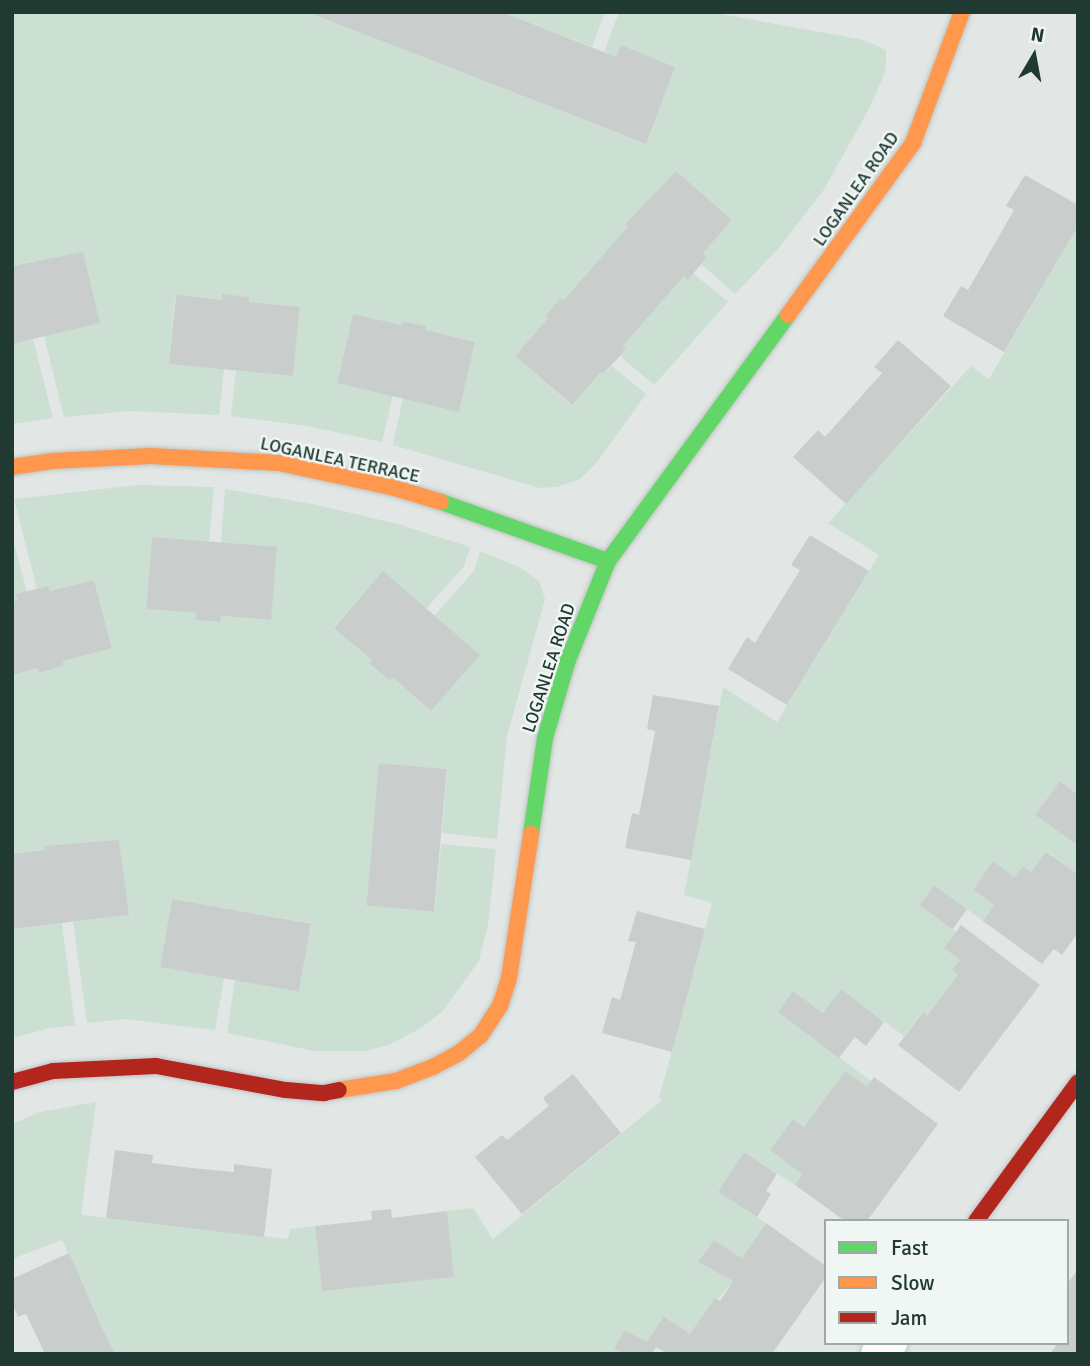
<!DOCTYPE html>
<html>
<head>
<meta charset="utf-8">
<style>
  body { margin:0 }
  #map { position:relative; width:1090px; height:1366px; overflow:hidden; background:#e2e7e5; font-family:Signika,sans-serif }
  div>[style] { position:absolute }
  [style*='--x'] { left:calc(var(--x)*1px); top:calc(var(--y)*1px); width:calc(var(--w)*1px); rotate:calc(var(--a)*1deg) }
  .green>* { inset:0; background:#cbe0d2 }
  .building>* { inset:0; background:#c9cecc; transform-origin:0 0 }
  .roads { filter:drop-shadow(0 0 2px #bfc4c2) drop-shadow(0 0 2px #bfc4c2) }
  .street>* { height:38px; margin:-19px; padding:0 19px; transform-origin:19px; border-radius:19px; background:#fbfbfb }
  .fast>* { height:16px; margin:-8px; padding:0 8px; transform-origin:8px; border-radius:8px; background:#63d668 }
  .slow>* { height:16px; margin:-8px; padding:0 8px; transform-origin:8px; border-radius:8px; background:#ff974d }
  .jam>* { height:16px; margin:-8px; padding:0 8px; transform-origin:8px; border-radius:8px; background:#b3261e }
  span { translate:-50% -50%; white-space:nowrap; text-align:center; line-height:1.15; -webkit-text-stroke:5px #eff6f3; paint-order:stroke }
  .street-label { font-size:18px; color:#213933 }
  .frame { position:absolute; inset:0; border:14px solid #213933; pointer-events:none }
  .legend { position:absolute; left:824px; top:1219px; width:245px; height:126px; box-sizing:border-box; background:#eff6f3; border:2px solid #9daaa6; margin:0; padding:9px 12px; list-style:none; font-size:21px; color:#213933 }
  .legend li { display:flex; align-items:center; gap:14px; height:35px }
  .legend b { width:35px; border:2px solid #9daaa6 }
  .north { position:absolute; left:999px; top:21px; width:70px; height:70px; -webkit-text-stroke:5px #eff6f3; paint-order:stroke; rotate:10deg; font-size:19px; font-weight:700; line-height:28px; text-align:center; color:#213933 }
  .north::after { content:''; display:block; margin:auto; width:24px; height:32px; background:#213933; clip-path:polygon(50% 0,100% 100%,50% 72%,0 100%) }
</style>
</head>
<body>
<div id="map">
  <div class="green">
    <div style="clip-path:polygon(12px 12px,307px 12px,645px 144px,675px 67px,621px 46px,616px 57px,604px 52px,619px 12px,710px 12px,864px 40px,886px 50px,886px 62px,884px 75px,869px 109px,823px 191px,778px 249px,735px 294px,701px 264px,703px 253px,732px 220px,676px 171px,625px 224px,628px 226px,564px 300px,561px 298px,546px 315px,548px 318px,515px 356px,571px 405px,601px 372px,604px 374px,612px 366px,646px 394px,595px 465px,580px 479px,557px 487px,540px 488px,393px 445px,403px 398px,459px 411px,475px 342px,426px 330px,426px 326px,404px 321px,402px 325px,353px 314px,337px 383px,393px 395px,382px 442px,307px 426px,231px 416px,236px 371px,293px 376px,300px 307px,249px 302px,249px 297px,222px 295px,222px 300px,175px 296px,169px 364px,224px 369px,219px 415px,130px 411px,64px 417px,44px 336px,35px 264px,34px 261px,12px 266px)"></div>
    <div style="clip-path:polygon(502px 12px,605px 12px,592px 47px)"></div>
    <div style="clip-path:polygon(1078px 226px,1078px 795px,1060px 781px,1035px 815px,1078px 846px,1078px 874px,1047px 852px,1031px 872px,1023px 866px,1014px 877px,993px 862px,973px 890px,994px 905px,983px 921px,934px 885px,919px 905px,956px 932px,944px 948px,960px 960px,958px 975px,927px 1016px,922px 1012px,904px 1036px,841px 990px,823px 1013px,793px 992px,778px 1012px,871px 1081px,867px 1086px,845px 1071px,804px 1127px,793px 1119px,802px 1174px,795px 1185px,744px 1152px,718px 1192px,766px 1223px,742px 1258px,714px 1240px,698px 1262px,733px 1281px,690px 1334px,665px 1316px,647px 1342px,625px 1330px,614px 1348px,624px 1354px,115px 1354px,62px 1240px,12px 1259px,12px 1124px,40px 1112px,96px 1102px,81px 1215px,288px 1239px,290px 1229px,315px 1226px,322px 1290px,454px 1277px,447px 1211px,473px 1208px,493px 1239px,662px 1100px,659px 1098px,712px 903px,684px 895px,723px 687px,777px 722px,879px 555px,828px 523px,971px 366px,989px 379px)"></div>
    <div style="clip-path:polygon(693px 273px,728px 302px,654px 385px,620px 356px,626px 348px,623px 346px,684px 276px,688px 279px)"></div>
    <div style="clip-path:polygon(33px 339px,53px 418px,12px 424px,12px 344px)"></div>
    <div style="clip-path:polygon(138px 485px,214px 487px,209px 542px,152px 538px,146px 609px,197px 613px,197px 620px,220px 622px,221px 616px,271px 620px,221px 543px,225px 489px,313px 504px,398px 524px,470px 547px,464px 566px,426px 609px,383px 572px,334px 627px,372px 660px,369px 663px,390px 681px,393px 678px,431px 711px,479px 655px,434px 616px,474px 571px,480px 551px,521px 568px,539px 581px,545px 599px,507px 736px,497px 839px,442px 833px,447px 769px,380px 763px,435px 911px,441px 844px,496px 849px,488px 925px,479px 961px,442px 1012px,421px 1028px,389px 1045px,366px 1051px,314px 1051px,227px 1033px,235px 980px,299px 990px,311px 923px,172px 899px,160px 967px,224px 978px,215px 1030px,126px 1019px,87px 1023px,73px 922px,128px 915px,119px 841px,45px 846px,44px 850px,12px 854px,12px 675px,38px 668px,39px 673px,64px 666px,63px 661px,112px 647px,94px 580px,50px 591px,37px 589px,14px 499px)"></div>
    <div style="clip-path:polygon(12px 535px,27px 592px,17px 594px,18px 600px,12px 602px)"></div>
    <div style="clip-path:polygon(62px 923px,75px 1025px,50px 1028px,12px 1038px,12px 929px)"></div>
  </div>
  <div class="building">
    <div style="clip-path:polygon(307px 12px,502px 12px,616px 57px,621px 45px,675px 67px,646px 144px)"></div>
    <div style="clip-path:polygon(676px 171px,732px 220px,703px 253px,707px 257px,697px 269px,688px 280px,684px 276px,623px 346px,626px 348px,620px 356px,603px 374px,601px 372px,572px 405px,515px 356px,548px 318px,545px 316px,561px 298px,564px 300px,628px 226px,625px 224px)"></div>
    <div style="clip-path:polygon(1025px 175px,1078px 205px,1078px 226px,1004px 352px,943px 316px,961px 286px,968px 290px,1010px 217px,1014px 210px,1006px 206px)"></div>
    <div style="clip-path:polygon(83px 252px,100px 323px,12px 344px,12px 266px)"></div>
    <div style="clip-path:polygon(222px 294px,249px 297px,249px 302px,300px 307px,293px 376px,169px 364px,176px 295px,222px 300px)"></div>
    <div style="clip-path:polygon(353px 314px,402px 325px,403px 321px,426px 326px,426px 330px,475px 342px,459px 412px,337px 383px)"></div>
    <div style="clip-path:polygon(898px 340px,951px 386px,846px 504px,793px 457px,818px 430px,825px 437px,882px 373px,874px 367px)"></div>
    <div style="clip-path:polygon(810px 535px,869px 571px,787px 705px,728px 669px,747px 637px,755px 643px,758px 638px,800px 570px,791px 565px)"></div>
    <div style="clip-path:polygon(152px 537px,277px 547px,271px 620px,221px 616px,220px 622px,196px 620px,197px 613px,146px 609px)"></div>
    <div style="clip-path:polygon(383px 571px,480px 655px,431px 711px,393px 678px,390px 681px,369px 663px,372px 660px,334px 628px)"></div>
    <div style="clip-path:polygon(94px 580px,112px 648px,63px 661px,64px 666px,39px 673px,38px 668px,12px 675px,12px 602px,18px 600px,16px 594px,48px 586px,50px 591px)"></div>
    <div style="clip-path:polygon(653px 695px,719px 706px,691px 860px,625px 848px,632px 813px,639px 815px,654px 737px,655px 731px,647px 729px)"></div>
    <div style="left:379px;top:763px;width:68px;height:143px;rotate:5deg"></div>
    <div style="clip-path:polygon(1060px 781px,1078px 795px,1078px 846px,1035px 815px)"></div>
    <div style="clip-path:polygon(119px 840px,129px 915px,12px 929px,12px 854px,44px 850px,44px 846px)"></div>
    <div style="clip-path:polygon(1046px 852px,1078px 874px,1078px 933px,1062px 955px,1054px 949px,1042px 964px,983px 921px,994px 905px,973px 890px,993px 861px,1014px 877px,1023px 866px,1031px 872px)"></div>
    <div style="left:934px;top:885px;width:41px;height:25px;rotate:36deg"></div>
    <div style="left:172px;top:899px;width:141px;height:69px;rotate:10deg"></div>
    <div style="clip-path:polygon(637px 911px,705px 929px,672px 1052px,602px 1033px,612px 997px,620px 1000px,636px 942px,628px 941px)"></div>
    <div style="clip-path:polygon(961px 925px,1040px 985px,959px 1092px,898px 1045px,923px 1012px,927px 1016px,958px 975px,952px 970px,960px 960px,944px 948px)"></div>
    <div style="clip-path:polygon(841px 989px,884px 1022px,866px 1046px,855px 1037px,839px 1058px,778px 1012px,793px 991px,823px 1013px)"></div>
    <div style="clip-path:polygon(845px 1071px,867px 1086px,874px 1077px,938px 1124px,867px 1221px,845px 1221px,795px 1185px,802px 1174px,770px 1150px,793px 1119px,804px 1127px)"></div>
    <div style="clip-path:polygon(573px 1074px,621px 1133px,522px 1214px,475px 1157px,502px 1135px,507px 1140px,549px 1106px,543px 1098px)"></div>
    <div style="clip-path:polygon(115px 1150px,153px 1155px,152px 1163px,192px 1168px,234px 1172px,234px 1164px,272px 1169px,264px 1237px,106px 1218px)"></div>
    <div style="clip-path:polygon(744px 1152px,777px 1174px,766px 1191px,771px 1194px,757px 1217px,718px 1192px)"></div>
    <div style="clip-path:polygon(391px 1209px,392px 1218px,447px 1211px,454px 1277px,322px 1291px,315px 1226px,372px 1220px,371px 1211px)"></div>
    <div style="clip-path:polygon(766px 1223px,826px 1266px,826px 1277px,772px 1354px,668px 1354px,656px 1347px,652px 1354px,624px 1354px,614px 1348px,625px 1330px,647px 1342px,664px 1316px,690px 1334px,715px 1298px,720px 1301px,733px 1281px,698px 1262px,714px 1240px,742px 1258px)"></div>
    <div style="clip-path:polygon(69px 1253px,101px 1325px,115px 1354px,45px 1354px,26px 1314px,18px 1317px,12px 1303px,12px 1279px)"></div>
    <div style="clip-path:polygon(1078px 1269px,1078px 1354px,1050px 1354px,1058px 1343px,1067px 1343px,1067px 1284px)"></div>
  </div>
  <div class="roads">
    <div class="street">
      <div style="--x:880;--y:1354;--w:14;--a:-54"></div>
    </div>
    <div class="fast">
      <div style="--x:441;--y:502;--w:177;--a:19.5"></div>
      <div style="--x:531;--y:834;--w:97;--a:-81.7"></div>
      <div style="--x:545;--y:738;--w:81;--a:-73.6"></div>
      <div style="--x:568;--y:660;--w:107;--a:-68"></div>
      <div style="--x:608;--y:561;--w:305;--a:-53.8"></div>
    </div>
    <div class="slow">
      <div style="--x:788;--y:315;--w:213;--a:-54"></div>
      <div style="--x:913;--y:143;--w:140;--a:-69.5"></div>
      <div style="--x:12;--y:467;--w:40;--a:-8.5"></div>
      <div style="--x:52;--y:461;--w:99;--a:-2.9"></div>
      <div style="--x:151;--y:456;--w:128;--a:3.1"></div>
      <div style="--x:279;--y:463;--w:115;--a:12.1"></div>
      <div style="--x:391;--y:487;--w:52;--a:16.7"></div>
      <div style="--x:339;--y:1090;--w:58;--a:-9"></div>
      <div style="--x:396;--y:1081;--w:40;--a:-21"></div>
      <div style="--x:433;--y:1067;--w:30;--a:-28"></div>
      <div style="--x:459;--y:1053;--w:28;--a:-39"></div>
      <div style="--x:481;--y:1035;--w:35;--a:-57"></div>
      <div style="--x:500;--y:1006;--w:29;--a:-72"></div>
      <div style="--x:509;--y:978;--w:146;--a:-81.3"></div>
    </div>
    <div class="jam">
      <div style="--x:12;--y:1082;--w:42;--a:-15"></div>
      <div style="--x:53;--y:1071;--w:103;--a:-2.8"></div>
      <div style="--x:156;--y:1066;--w:132;--a:10.5"></div>
      <div style="--x:286;--y:1090;--w:38;--a:5"></div>
      <div style="--x:324;--y:1093;--w:15;--a:-11"></div>
      <div style="--x:976;--y:1221;--w:172;--a:-53.7"></div>
    </div>
  </div>
  <div class="street-label">
    <span style="left:856px;top:189px;rotate:-55deg">LOGANLEA ROAD</span>
    <span style="left:340px;top:460px;rotate:12deg">LOGANLEA TERRACE</span>
    <span style="left:549px;top:668px;rotate:-72deg">LOGANLEA ROAD</span>
  </div>
  <div class="frame"></div>
  <ul class="legend">
  <li><b style="height:9px;background:#63d668"></b>Fast</li>
  <li><b style="height:9px;background:#ff974d"></b>Slow</li>
  <li><b style="height:9px;background:#b3261e"></b>Jam</li>
  </ul>
  <div class="north">N</div>
</div>
</body>
</html>
